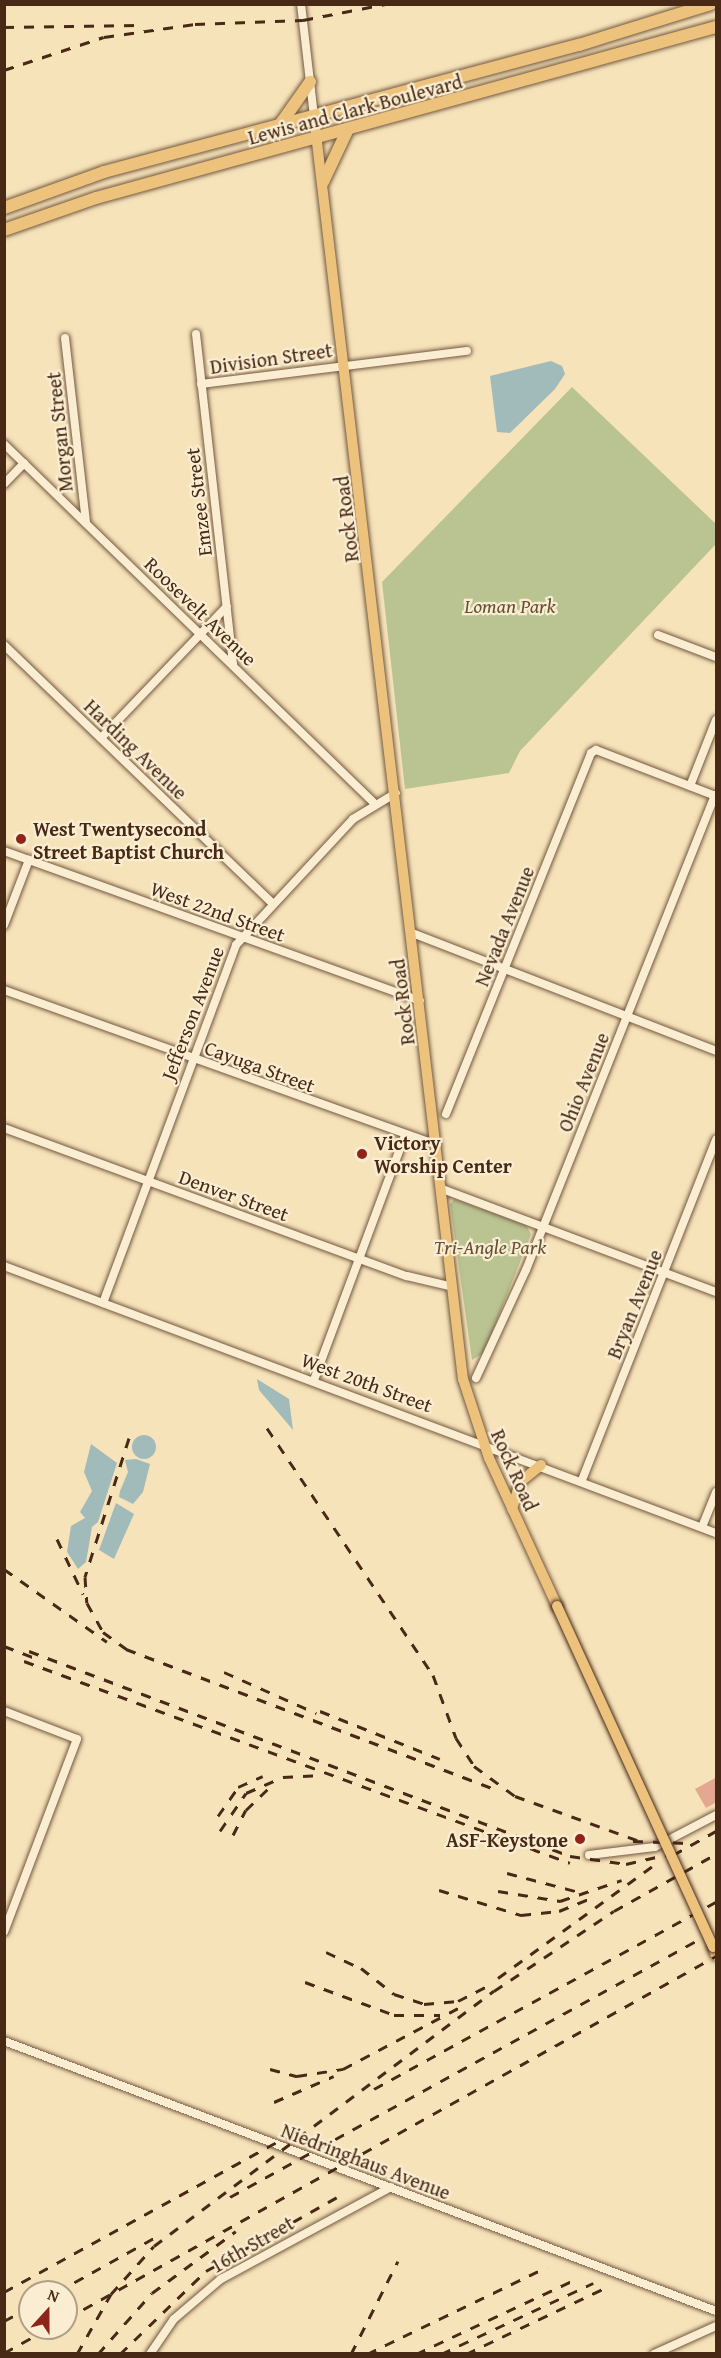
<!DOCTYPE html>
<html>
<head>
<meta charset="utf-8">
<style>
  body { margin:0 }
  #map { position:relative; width:721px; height:2358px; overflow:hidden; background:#f7e3ba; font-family:"Gentium Book Plus",serif }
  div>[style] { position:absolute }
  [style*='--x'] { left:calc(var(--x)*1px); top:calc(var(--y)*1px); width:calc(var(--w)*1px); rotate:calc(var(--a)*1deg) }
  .green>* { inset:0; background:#bac492 }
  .water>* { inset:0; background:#a1bbba }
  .round { border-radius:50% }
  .building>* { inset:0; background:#e4a78f }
  .roads { filter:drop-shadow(0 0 2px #73583f) drop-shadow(0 0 2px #73583f) }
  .minor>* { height:8px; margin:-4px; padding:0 4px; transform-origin:4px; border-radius:4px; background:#faedd2 }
  .major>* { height:10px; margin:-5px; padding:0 5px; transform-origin:5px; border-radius:5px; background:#ecc27d }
  .highway>* { height:12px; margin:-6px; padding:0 6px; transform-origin:6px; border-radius:6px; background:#ecc27d }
  .rail>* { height:3px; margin-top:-1.5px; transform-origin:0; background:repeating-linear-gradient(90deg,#472916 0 10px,transparent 0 20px) }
  .bridges { filter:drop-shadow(0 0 2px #472916) drop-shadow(0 0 2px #472916) }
  .major-bridge>* { height:10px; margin:-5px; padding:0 5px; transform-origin:5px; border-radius:5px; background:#ecc27d }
  .dots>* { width:16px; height:16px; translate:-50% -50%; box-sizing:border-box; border:3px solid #faedd2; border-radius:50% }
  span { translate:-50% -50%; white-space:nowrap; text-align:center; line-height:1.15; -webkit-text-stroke:4.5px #faedd2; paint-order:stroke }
  .street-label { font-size:20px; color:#472916 }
  .park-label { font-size:20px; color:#645035; font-style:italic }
  .poi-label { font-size:20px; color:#472916; font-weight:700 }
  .left { translate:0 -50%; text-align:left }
  .right { translate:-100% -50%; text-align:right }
  .frame { position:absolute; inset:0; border:6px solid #472916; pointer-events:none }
  .north { position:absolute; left:18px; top:2280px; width:60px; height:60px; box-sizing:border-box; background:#faedd2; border:2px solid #b29f87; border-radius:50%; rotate:21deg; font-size:16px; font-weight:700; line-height:24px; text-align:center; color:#472916 }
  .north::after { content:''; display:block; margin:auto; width:21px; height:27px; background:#8f2418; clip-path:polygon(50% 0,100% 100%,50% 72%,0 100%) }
</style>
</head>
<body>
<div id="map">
  <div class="green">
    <div style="clip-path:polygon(572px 387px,716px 524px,716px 544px,520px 751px,509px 773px,405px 789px,382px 582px)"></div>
    <div style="clip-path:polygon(454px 1199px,526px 1225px,531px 1234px,484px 1353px,472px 1360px,450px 1204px)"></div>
  </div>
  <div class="water">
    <div style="clip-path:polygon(551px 361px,562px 366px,565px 374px,555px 389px,510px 433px,497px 432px,490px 376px)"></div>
    <div style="clip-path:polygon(257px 1379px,289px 1399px,293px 1430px,259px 1390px)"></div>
    <div class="round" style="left:132px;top:1435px;width:24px;height:24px"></div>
    <div style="clip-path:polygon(91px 1444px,117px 1463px,98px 1522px,92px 1527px,86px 1562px,78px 1569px,67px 1552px,71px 1526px,85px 1518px,80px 1512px,92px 1491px,84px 1472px)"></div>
    <div style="clip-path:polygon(136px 1459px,150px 1464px,143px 1492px,133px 1504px,119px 1497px,120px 1491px,128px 1472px,125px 1460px)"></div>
    <div style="clip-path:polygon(116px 1503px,134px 1514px,114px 1559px,99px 1550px)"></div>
  </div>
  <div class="building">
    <div style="clip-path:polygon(717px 1777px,717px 1802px,706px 1808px,695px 1789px)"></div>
  </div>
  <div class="roads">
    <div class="minor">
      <div style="--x:301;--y:4;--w:114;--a:83.4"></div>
      <div style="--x:196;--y:334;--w:333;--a:83.6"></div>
      <div style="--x:65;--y:338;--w:186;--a:83.5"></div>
      <div style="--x:201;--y:384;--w:268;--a:-7.1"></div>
      <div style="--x:4;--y:444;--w:514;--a:44.13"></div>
      <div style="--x:4;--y:484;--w:29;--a:-46"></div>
      <div style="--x:658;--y:635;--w:62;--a:20.8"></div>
      <div style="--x:4;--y:645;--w:371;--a:43.9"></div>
      <div style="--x:101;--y:738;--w:182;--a:-46.3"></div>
      <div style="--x:690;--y:786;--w:71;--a:-68.5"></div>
      <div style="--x:4;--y:851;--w:442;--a:19.8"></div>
      <div style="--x:4;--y:925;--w:70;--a:-69"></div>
      <div style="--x:412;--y:933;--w:326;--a:21.2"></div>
      <div style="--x:4;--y:990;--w:460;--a:19.7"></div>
      <div style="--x:446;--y:1114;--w:389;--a:-68.1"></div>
      <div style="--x:591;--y:753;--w:6;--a:-31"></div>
      <div style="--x:596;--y:750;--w:129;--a:21"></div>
      <div style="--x:4;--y:1128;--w:429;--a:20.2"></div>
      <div style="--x:407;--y:1276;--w:47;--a:13.4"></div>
      <div style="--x:442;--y:1189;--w:293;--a:20.6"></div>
      <div style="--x:4;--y:1266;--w:760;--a:20.56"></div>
      <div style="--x:103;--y:1303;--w:382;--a:-69.6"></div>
      <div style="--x:236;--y:945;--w:172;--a:-47.1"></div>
      <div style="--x:353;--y:819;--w:50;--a:-31.2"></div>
      <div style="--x:476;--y:1378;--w:119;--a:-65.2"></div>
      <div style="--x:526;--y:1270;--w:511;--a:-68.3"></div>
      <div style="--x:314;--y:1380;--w:261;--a:-69.6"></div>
      <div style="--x:582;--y:1480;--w:366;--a:-68.5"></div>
      <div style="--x:702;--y:1527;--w:38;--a:-68"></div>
      <div style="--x:4;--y:1711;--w:78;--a:21"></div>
      <div style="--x:77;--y:1739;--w:206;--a:110.7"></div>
      <div style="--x:589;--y:1855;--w:66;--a:-6.9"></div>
      <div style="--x:655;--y:1847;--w:69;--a:-27.7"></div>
      <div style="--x:4;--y:2041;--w:761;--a:20.77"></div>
      <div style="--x:150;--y:2354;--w:42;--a:-55.6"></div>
      <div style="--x:174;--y:2319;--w:62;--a:-40.4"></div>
      <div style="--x:221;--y:2279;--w:193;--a:-28.4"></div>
      <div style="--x:654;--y:2354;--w:68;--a:-24.3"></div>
    </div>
    <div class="major">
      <div style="--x:314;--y:117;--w:1271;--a:83.27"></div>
      <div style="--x:463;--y:1379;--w:83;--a:71.8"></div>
      <div style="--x:489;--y:1458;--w:163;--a:65.3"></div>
      <div style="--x:512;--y:1509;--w:28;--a:-73"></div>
      <div style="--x:520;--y:1482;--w:27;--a:-39"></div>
      <div style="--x:713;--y:1947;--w:9;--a:72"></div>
    </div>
    <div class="highway">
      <div style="--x:279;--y:126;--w:54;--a:-54.8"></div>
      <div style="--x:323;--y:182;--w:56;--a:-64.8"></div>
      <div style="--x:4;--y:208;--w:106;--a:-19.8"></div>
      <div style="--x:104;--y:172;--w:492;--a:-15"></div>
      <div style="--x:579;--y:45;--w:138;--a:-17.3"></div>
      <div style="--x:4;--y:230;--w:97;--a:-19.2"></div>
      <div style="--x:96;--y:198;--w:643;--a:-15.42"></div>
    </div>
  </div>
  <div class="rail">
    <div style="--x:4;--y:27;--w:135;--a:-0.8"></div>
    <div style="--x:4;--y:70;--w:105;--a:-18.3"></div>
    <div style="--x:104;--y:37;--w:92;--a:-8.1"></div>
    <div style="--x:195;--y:24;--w:108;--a:-2.1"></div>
    <div style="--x:303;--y:20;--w:84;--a:-11"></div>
    <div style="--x:267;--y:1428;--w:298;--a:56.1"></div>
    <div style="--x:433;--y:1675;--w:67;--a:69.9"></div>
    <div style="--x:456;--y:1738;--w:33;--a:57"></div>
    <div style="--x:474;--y:1766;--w:51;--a:36.2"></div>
    <div style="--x:515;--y:1796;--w:135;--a:19.9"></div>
    <div style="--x:129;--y:1438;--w:146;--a:107.6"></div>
    <div style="--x:85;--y:1577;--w:26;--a:86"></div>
    <div style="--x:87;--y:1603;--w:33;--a:61"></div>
    <div style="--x:103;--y:1632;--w:29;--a:36"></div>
    <div style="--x:126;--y:1649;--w:397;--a:20.8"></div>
    <div style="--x:57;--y:1539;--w:61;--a:64.7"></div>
    <div style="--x:4;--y:1569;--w:126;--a:35.3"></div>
    <div style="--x:4;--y:1646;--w:33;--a:21"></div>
    <div style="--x:29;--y:1651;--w:579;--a:20.75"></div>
    <div style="--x:570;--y:1856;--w:57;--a:8.1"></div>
    <div style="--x:626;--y:1864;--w:53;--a:-13"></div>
    <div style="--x:24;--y:1661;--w:582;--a:20.3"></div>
    <div style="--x:224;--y:1672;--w:101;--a:24"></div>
    <div style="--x:320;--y:1711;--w:129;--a:21.8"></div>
    <div style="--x:218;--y:1816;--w:35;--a:-55"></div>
    <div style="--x:238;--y:1787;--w:27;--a:-24"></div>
    <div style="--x:220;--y:1831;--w:46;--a:-55.6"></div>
    <div style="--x:246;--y:1793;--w:40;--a:-23.4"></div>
    <div style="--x:283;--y:1777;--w:34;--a:-3"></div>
    <div style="--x:233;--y:1835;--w:28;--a:-63"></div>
    <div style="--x:246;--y:1810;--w:32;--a:-44"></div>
    <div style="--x:633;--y:1841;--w:54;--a:2.1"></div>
    <div style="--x:673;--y:1855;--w:49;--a:-29.2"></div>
    <div style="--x:507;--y:1873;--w:74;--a:14.8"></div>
    <div style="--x:439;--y:1890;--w:86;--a:17"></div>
    <div style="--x:521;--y:1915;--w:38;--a:-6"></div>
    <div style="--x:559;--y:1911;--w:37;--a:-22"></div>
    <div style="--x:498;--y:1891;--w:63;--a:9.2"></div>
    <div style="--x:560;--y:1901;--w:65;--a:-18.7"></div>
    <div style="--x:326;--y:1952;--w:38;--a:25"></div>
    <div style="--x:361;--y:1968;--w:42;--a:38.2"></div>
    <div style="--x:394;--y:1994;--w:32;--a:18"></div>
    <div style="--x:424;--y:2004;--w:34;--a:-5"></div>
    <div style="--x:458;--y:2001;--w:36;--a:-27"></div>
    <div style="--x:498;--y:1978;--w:193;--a:-35.9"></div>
    <div style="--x:305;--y:1982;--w:95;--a:20.3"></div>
    <div style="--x:394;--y:2015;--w:46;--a:0"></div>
    <div style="--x:270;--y:2069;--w:28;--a:15"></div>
    <div style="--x:297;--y:2076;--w:47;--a:-8.7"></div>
    <div style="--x:343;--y:2069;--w:135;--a:-27.9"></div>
    <div style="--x:374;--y:2089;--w:390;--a:-28.7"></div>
    <div style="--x:274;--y:2102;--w:65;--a:-23.4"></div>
    <div style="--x:230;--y:2197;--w:555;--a:-28.78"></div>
    <div style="--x:4;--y:2292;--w:326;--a:-28.8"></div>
    <div style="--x:57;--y:2292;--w:113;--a:-29.1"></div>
    <div style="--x:66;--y:2319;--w:744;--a:-29.18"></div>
    <div style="--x:4;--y:2321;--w:30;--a:-28"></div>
    <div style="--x:4;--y:2353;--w:51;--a:-29.1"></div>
    <div style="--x:77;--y:2354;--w:69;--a:-60.5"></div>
    <div style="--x:111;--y:2294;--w:64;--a:-48.1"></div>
    <div style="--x:154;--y:2246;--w:425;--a:-36.9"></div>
    <div style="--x:494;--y:1991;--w:144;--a:-33.7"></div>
    <div style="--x:614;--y:1911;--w:117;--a:-29.2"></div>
    <div style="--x:98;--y:2354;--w:81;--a:-48.5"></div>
    <div style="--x:152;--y:2293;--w:104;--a:-36.4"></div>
    <div style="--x:120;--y:2354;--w:120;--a:-44"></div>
    <div style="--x:206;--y:2271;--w:155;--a:-29.4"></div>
    <div style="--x:351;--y:2354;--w:104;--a:-63.2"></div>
    <div style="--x:367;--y:2354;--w:200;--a:-25.8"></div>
    <div style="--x:416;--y:2354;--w:179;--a:-25.1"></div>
    <div style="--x:441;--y:2354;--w:168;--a:-25"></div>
    <div style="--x:466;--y:2354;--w:154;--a:-25.4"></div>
  </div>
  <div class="bridges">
    <div class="major-bridge">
      <div style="--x:557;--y:1606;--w:375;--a:65.4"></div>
    </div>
  </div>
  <div class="dots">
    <div style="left:21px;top:839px;background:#8f2418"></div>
    <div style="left:362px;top:1154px;background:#8f2418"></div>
    <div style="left:580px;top:1839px;background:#8f2418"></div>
  </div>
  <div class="street-label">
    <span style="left:355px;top:109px;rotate:-15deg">Lewis and Clark Boulevard</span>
    <span style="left:271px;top:358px;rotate:-8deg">Division Street</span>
    <span style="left:59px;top:432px;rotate:-96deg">Morgan Street</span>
    <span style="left:198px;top:502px;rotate:-97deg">Emzee Street</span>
    <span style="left:346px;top:519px;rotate:-97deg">Rock Road</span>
    <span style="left:201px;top:611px;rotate:44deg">Roosevelt Avenue</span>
    <span style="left:136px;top:749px;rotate:44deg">Harding Avenue</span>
    <span style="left:218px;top:911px;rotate:20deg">West 22nd Street</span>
    <span style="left:504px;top:926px;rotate:-68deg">Nevada Avenue</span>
    <span style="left:402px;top:1002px;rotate:-97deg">Rock Road</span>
    <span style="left:192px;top:1013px;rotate:-69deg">Jefferson Avenue</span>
    <span style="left:260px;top:1066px;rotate:20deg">Cayuga Street</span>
    <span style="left:583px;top:1082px;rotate:-68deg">Ohio Avenue</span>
    <span style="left:234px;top:1195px;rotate:20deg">Denver Street</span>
    <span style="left:634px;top:1304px;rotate:-68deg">Bryan Avenue</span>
    <span style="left:367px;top:1382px;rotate:20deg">West 20th Street</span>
    <span style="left:515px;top:1470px;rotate:66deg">Rock Road</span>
    <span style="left:366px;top:2161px;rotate:21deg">Niedringhaus Avenue</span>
    <span style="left:252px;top:2244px;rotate:-30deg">16th Street</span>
  </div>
  <div class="park-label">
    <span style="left:510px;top:605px">Loman Park</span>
    <span style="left:490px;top:1246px">Tri-Angle Park</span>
  </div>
  <div class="poi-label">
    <span class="left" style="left:33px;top:840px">West Twentysecond<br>Street Baptist Church</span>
    <span class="left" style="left:374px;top:1154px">Victory<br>Worship Center</span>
    <span class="right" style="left:568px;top:1839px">ASF-Keystone</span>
  </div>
  <div class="frame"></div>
  <div class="north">N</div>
</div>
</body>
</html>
